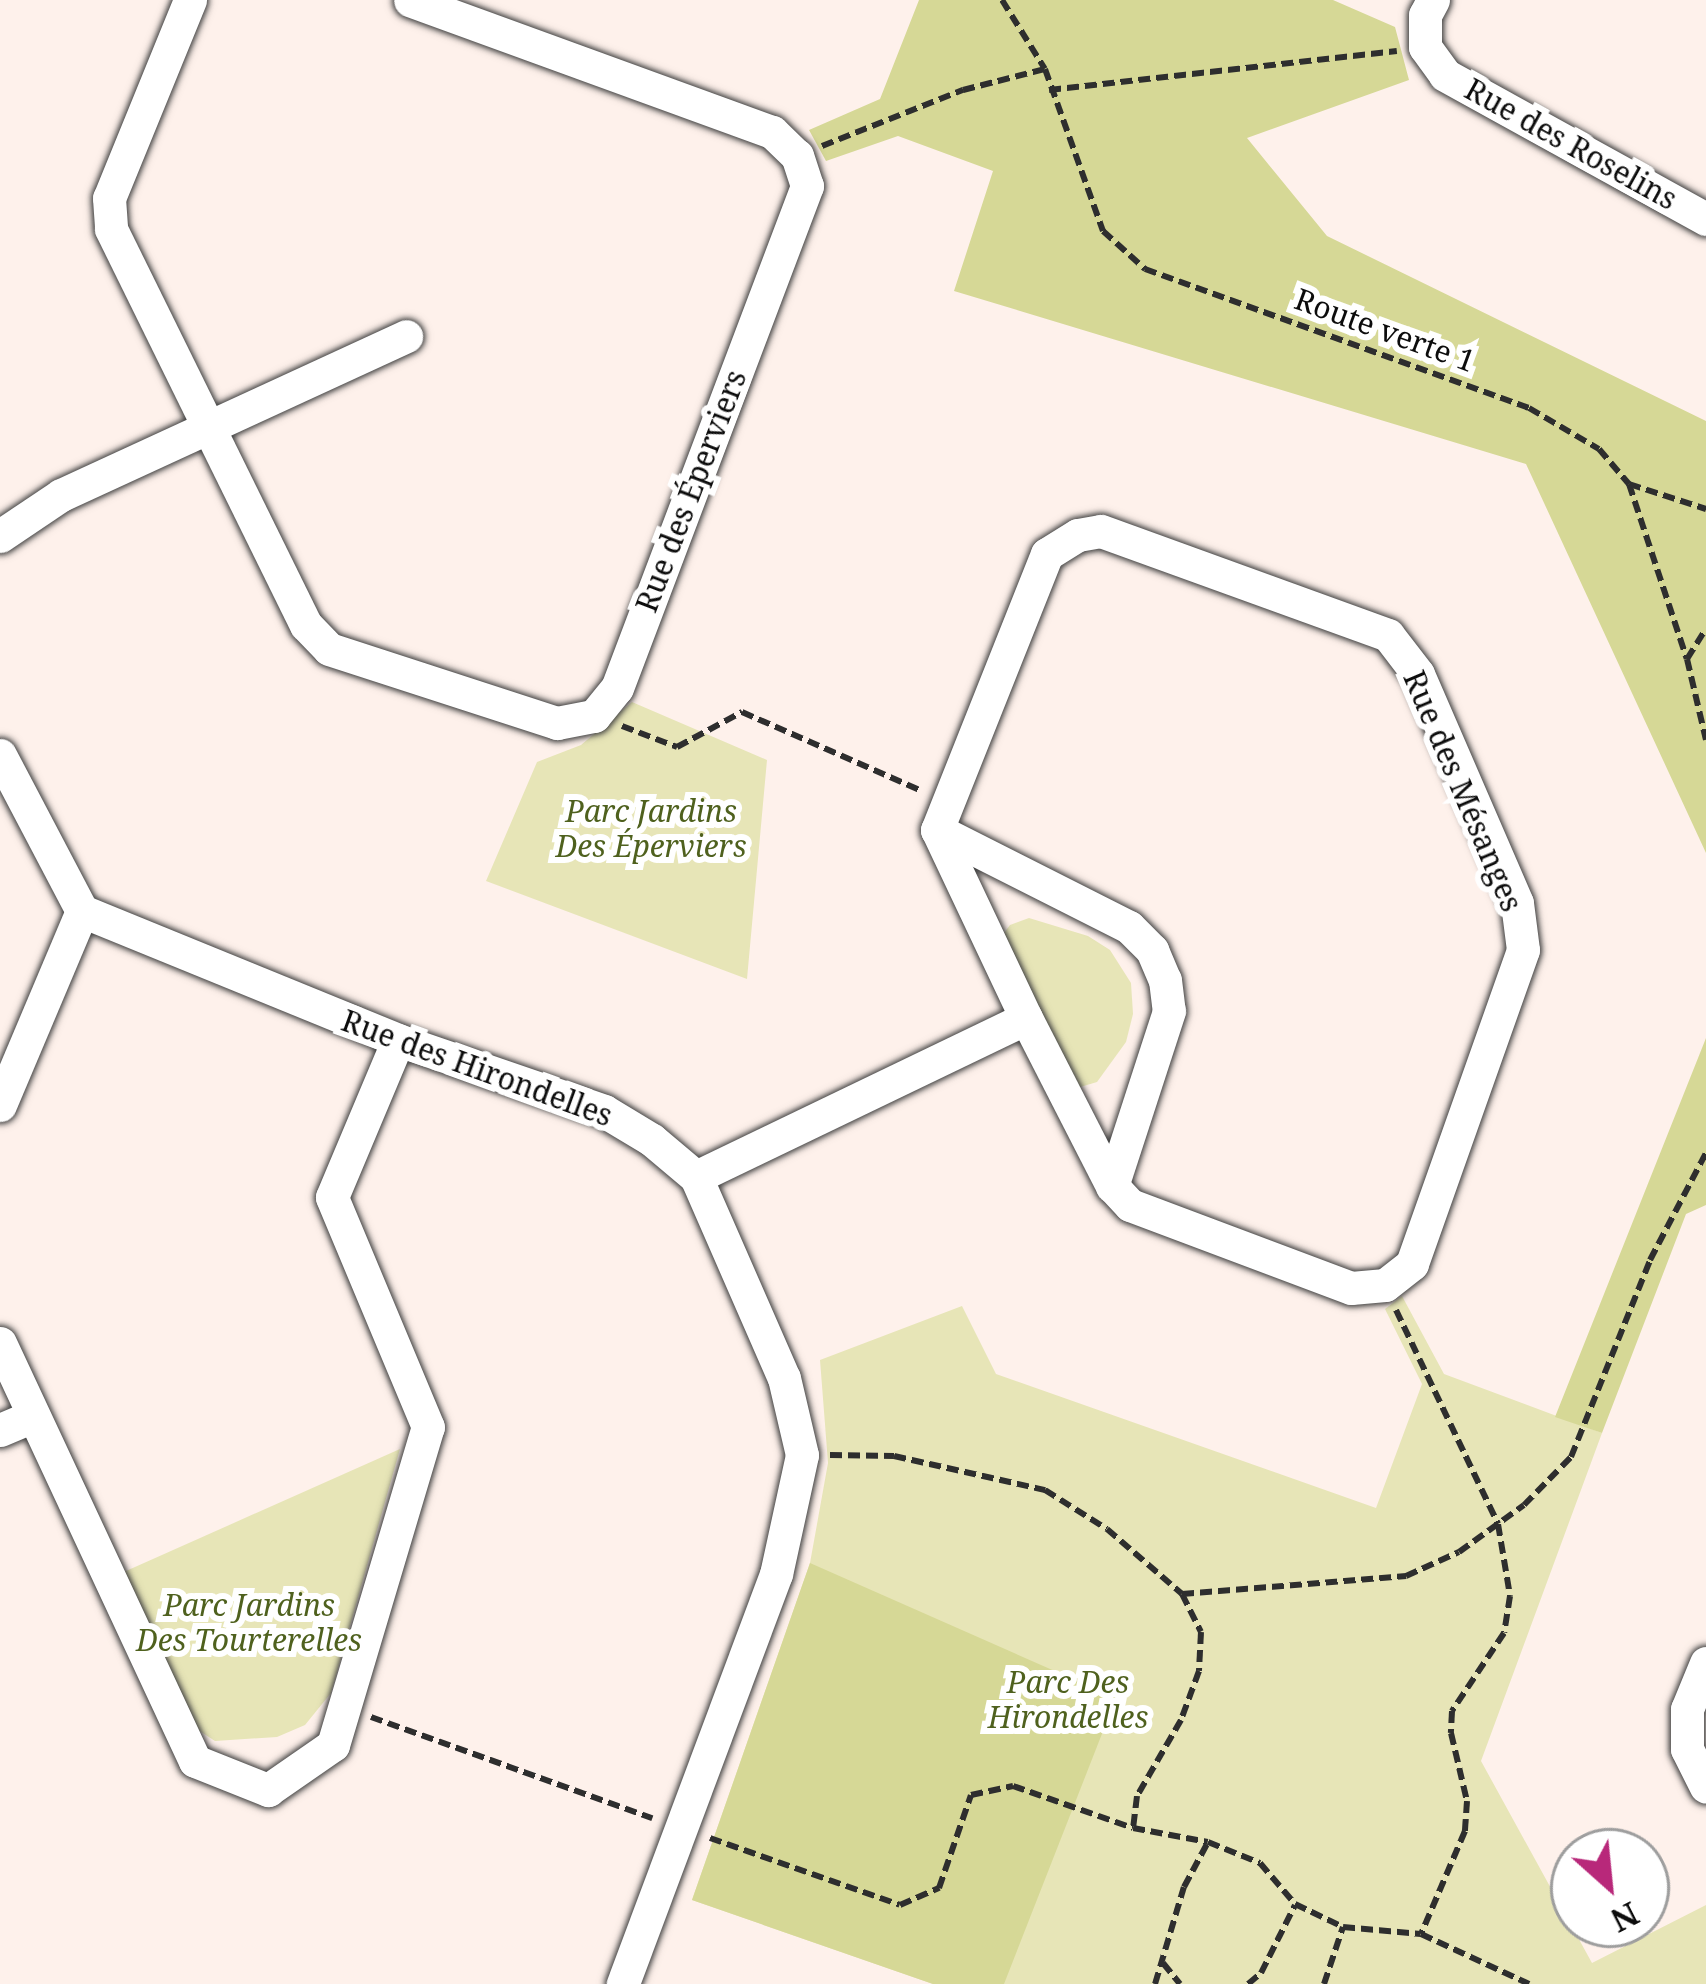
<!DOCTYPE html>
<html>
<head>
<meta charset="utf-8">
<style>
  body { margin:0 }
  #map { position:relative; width:1706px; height:1984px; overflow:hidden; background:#fef1eb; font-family:"Noto Serif",serif }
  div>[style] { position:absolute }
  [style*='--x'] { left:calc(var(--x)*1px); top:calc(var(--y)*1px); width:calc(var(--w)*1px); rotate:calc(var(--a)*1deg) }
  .green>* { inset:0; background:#e7e5b7 }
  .forest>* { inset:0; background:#d6d896 }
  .path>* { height:6px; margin-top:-3px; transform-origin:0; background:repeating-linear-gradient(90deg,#2e2e2e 0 12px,transparent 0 18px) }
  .roads { filter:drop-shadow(0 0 3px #3f3f3f) drop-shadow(0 0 3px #3f3f3f) }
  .street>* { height:33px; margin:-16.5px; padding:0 16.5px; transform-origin:16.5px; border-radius:16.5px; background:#fff }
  span { translate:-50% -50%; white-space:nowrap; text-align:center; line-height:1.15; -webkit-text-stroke:12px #fff; paint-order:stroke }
  .street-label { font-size:30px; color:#0c0c0c }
  .park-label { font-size:30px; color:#4f611e; font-style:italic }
  .north { position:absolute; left:1550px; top:1828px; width:120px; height:120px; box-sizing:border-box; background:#fff; border:3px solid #9e9e9e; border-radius:50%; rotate:153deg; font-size:33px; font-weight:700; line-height:48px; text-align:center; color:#0c0c0c }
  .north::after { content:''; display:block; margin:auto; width:42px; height:54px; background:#b8287a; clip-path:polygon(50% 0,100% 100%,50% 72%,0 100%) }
</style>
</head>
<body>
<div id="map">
  <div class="green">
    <div style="clip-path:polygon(632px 702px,767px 760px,747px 979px,486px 881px,537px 762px,581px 745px)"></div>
    <div style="clip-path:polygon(1029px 918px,1088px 936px,1110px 950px,1131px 983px,1133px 1014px,1126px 1042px,1097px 1082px,1077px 1088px,997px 942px,1010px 925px)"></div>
    <div style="clip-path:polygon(1402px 1296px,1444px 1374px,1602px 1433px,1481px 1761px,1592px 1963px,1706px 1905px,1706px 1984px,933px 1984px,692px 1900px,810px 1563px,828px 1463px,820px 1360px,962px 1306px,996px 1374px,1376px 1508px,1422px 1384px,1385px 1309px)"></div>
    <div style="clip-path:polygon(400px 1449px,331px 1693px,305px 1725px,277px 1737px,215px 1741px,192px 1726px,117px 1575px)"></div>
  </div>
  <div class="forest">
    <div style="clip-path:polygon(919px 0,1333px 0,1395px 27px,1409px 80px,1247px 138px,1327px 236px,1706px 421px,1706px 853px,1526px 464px,954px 291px,993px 171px,898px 136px,826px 161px,809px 130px,880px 99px)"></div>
    <div style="clip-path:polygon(1706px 1038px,1706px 1205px,1686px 1214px,1602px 1433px,1555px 1417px)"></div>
    <div style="clip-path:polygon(810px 1563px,1116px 1698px,1004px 1984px,933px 1984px,692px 1900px)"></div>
  </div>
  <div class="path">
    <div style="--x:1002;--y:0;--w:81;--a:58.1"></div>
    <div style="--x:1045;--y:69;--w:172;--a:70.3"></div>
    <div style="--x:1103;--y:231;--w:57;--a:42.1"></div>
    <div style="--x:1145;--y:269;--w:408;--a:19.9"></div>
    <div style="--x:1529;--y:408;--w:81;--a:30.4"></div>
    <div style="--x:1599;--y:449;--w:46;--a:49.4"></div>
    <div style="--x:1629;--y:484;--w:184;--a:71.7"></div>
    <div style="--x:1687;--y:659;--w:83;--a:76.8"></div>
    <div style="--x:1049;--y:90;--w:350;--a:-6.4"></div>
    <div style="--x:822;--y:146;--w:152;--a:-21.7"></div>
    <div style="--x:963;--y:90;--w:85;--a:-14.4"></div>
    <div style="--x:1629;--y:484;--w:81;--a:18"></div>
    <div style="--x:1687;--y:659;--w:36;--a:-58"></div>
    <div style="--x:622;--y:726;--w:59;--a:20.9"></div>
    <div style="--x:677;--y:747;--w:74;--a:-28.3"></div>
    <div style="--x:742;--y:712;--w:197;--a:23.7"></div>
    <div style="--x:1396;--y:1310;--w:237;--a:64.5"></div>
    <div style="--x:1498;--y:1524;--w:73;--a:80.5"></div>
    <div style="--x:1510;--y:1596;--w:37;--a:99"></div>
    <div style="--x:1504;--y:1633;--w:94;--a:123.7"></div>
    <div style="--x:1452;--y:1711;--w:22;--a:93"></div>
    <div style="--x:1451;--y:1733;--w:70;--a:76.8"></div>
    <div style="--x:1467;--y:1801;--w:30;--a:94"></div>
    <div style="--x:1465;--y:1831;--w:112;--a:113.1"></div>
    <div style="--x:830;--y:1455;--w:64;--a:0.9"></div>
    <div style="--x:894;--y:1456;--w:155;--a:12.7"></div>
    <div style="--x:1045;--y:1490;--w:73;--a:32.2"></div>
    <div style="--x:1107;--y:1529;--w:99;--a:40.9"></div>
    <div style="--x:1182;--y:1594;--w:225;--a:-4.6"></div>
    <div style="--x:1406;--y:1576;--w:58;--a:-24.4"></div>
    <div style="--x:1459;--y:1552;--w:80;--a:-35.9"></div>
    <div style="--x:1524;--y:1505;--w:67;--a:-45.6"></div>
    <div style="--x:1571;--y:1457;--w:212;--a:-68.1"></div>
    <div style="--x:1650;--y:1260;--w:121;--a:-62.4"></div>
    <div style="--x:1182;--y:1594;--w:42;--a:63.4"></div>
    <div style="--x:1201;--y:1632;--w:39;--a:93"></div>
    <div style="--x:1199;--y:1671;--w:52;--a:110.2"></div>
    <div style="--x:1181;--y:1720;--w:88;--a:120.1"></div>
    <div style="--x:1137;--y:1796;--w:32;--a:97"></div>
    <div style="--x:1133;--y:1828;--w:76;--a:10.6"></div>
    <div style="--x:1208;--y:1842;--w:56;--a:22"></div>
    <div style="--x:1260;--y:1863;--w:54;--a:49.5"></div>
    <div style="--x:1295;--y:1904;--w:53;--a:25.6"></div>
    <div style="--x:1343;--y:1927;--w:78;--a:5.1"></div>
    <div style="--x:1421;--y:1934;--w:119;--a:24.8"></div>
    <div style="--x:371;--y:1717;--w:299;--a:19.8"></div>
    <div style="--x:710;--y:1838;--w:201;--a:19.4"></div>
    <div style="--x:900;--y:1905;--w:43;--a:-23.6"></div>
    <div style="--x:939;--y:1888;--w:98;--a:-71"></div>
    <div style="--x:971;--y:1795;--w:43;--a:-12.1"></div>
    <div style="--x:1013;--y:1786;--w:127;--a:19.3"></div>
    <div style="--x:1163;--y:1963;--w:27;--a:51"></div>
    <div style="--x:1155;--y:1984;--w:101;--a:-73.4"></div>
    <div style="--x:1184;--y:1887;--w:51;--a:-61.9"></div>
    <div style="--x:1248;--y:1984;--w:17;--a:-40"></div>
    <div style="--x:1261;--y:1973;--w:76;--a:-63.4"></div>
    <div style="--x:1324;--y:1984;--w:60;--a:-71.6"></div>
  </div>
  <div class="roads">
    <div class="street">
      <div style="--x:190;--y:0;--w:214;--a:112.2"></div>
      <div style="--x:109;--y:198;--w:31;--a:86"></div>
      <div style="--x:111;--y:229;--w:441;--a:63.8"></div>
      <div style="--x:306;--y:625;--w:33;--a:46"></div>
      <div style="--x:329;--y:649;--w:240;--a:18"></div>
      <div style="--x:557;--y:723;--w:38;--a:-11"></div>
      <div style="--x:594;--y:716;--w:36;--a:-51"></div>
      <div style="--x:617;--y:688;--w:537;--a:-69.27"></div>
      <div style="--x:807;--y:186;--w:32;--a:-108"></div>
      <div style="--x:797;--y:156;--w:35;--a:-136"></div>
      <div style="--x:772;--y:132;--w:385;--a:-160"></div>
      <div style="--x:1433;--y:0;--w:17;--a:118"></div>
      <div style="--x:1425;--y:15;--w:32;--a:90"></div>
      <div style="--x:1425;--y:47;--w:34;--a:54"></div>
      <div style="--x:1445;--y:75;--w:298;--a:28.9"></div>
      <div style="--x:1101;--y:531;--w:305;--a:19.9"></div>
      <div style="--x:1388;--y:635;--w:49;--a:52.4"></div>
      <div style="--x:1418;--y:674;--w:249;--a:66.6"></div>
      <div style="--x:1517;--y:903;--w:47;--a:82.7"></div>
      <div style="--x:1523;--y:950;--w:333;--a:109.5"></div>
      <div style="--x:1412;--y:1264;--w:34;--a:142"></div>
      <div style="--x:1385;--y:1285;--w:34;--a:175"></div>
      <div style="--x:1351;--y:1288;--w:236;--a:-159.4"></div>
      <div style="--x:1130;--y:1205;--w:26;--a:-133"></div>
      <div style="--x:1112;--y:1186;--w:189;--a:-117.1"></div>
      <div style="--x:1026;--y:1018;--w:208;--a:-115.3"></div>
      <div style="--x:937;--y:830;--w:297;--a:-68.3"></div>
      <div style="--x:1047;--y:554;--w:36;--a:-32"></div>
      <div style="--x:1078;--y:535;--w:23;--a:-10"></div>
      <div style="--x:0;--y:536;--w:73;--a:-33.9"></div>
      <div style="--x:61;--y:495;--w:380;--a:-24.7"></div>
      <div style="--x:0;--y:755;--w:176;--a:62.3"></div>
      <div style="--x:82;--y:911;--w:341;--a:22.2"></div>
      <div style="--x:398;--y:1040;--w:218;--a:19"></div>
      <div style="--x:604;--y:1111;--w:56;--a:31.1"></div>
      <div style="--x:652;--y:1140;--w:57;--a:40.1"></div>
      <div style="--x:696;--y:1177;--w:219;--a:66.4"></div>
      <div style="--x:784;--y:1378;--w:79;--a:76.8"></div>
      <div style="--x:802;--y:1455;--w:122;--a:102.3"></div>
      <div style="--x:776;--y:1574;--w:438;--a:110.5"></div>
      <div style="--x:937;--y:830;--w:215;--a:26.8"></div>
      <div style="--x:1129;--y:927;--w:33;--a:45"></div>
      <div style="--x:1152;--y:950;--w:33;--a:67"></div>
      <div style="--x:1165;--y:980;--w:31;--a:83"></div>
      <div style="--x:1169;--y:1011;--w:184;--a:108"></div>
      <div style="--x:0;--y:1105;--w:211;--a:-67.1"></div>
      <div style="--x:696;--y:1177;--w:366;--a:-25.7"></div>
      <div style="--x:0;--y:1343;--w:461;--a:65"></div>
      <div style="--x:195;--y:1761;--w:79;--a:21.7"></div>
      <div style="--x:268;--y:1790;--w:79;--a:-34.7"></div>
      <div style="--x:333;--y:1745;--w:332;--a:-73.4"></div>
      <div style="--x:428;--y:1427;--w:249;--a:-112.7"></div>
      <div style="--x:332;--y:1197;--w:170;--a:-67.2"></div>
      <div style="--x:0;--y:1430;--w:34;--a:-23"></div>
      <div style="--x:1706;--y:1663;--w:50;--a:112.4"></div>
      <div style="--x:1687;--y:1709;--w:40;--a:90"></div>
      <div style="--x:1687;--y:1749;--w:42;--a:63.4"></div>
    </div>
  </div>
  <div class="street-label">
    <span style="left:1571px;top:144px;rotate:29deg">Rue des Roselins</span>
    <span style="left:1385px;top:330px;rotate:20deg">Route verte 1</span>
    <span style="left:691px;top:491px;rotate:-69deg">Rue des Éperviers</span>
    <span style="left:1463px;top:791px;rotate:67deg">Rue des Mésanges</span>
    <span style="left:477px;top:1068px;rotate:20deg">Rue des Hirondelles</span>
  </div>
  <div class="park-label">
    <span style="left:651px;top:828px">Parc Jardins<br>Des Éperviers</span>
    <span style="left:249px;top:1622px">Parc Jardins<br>Des Tourterelles</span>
    <span style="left:1068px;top:1699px">Parc Des<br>Hirondelles</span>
  </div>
  <div class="north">N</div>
</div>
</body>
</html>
